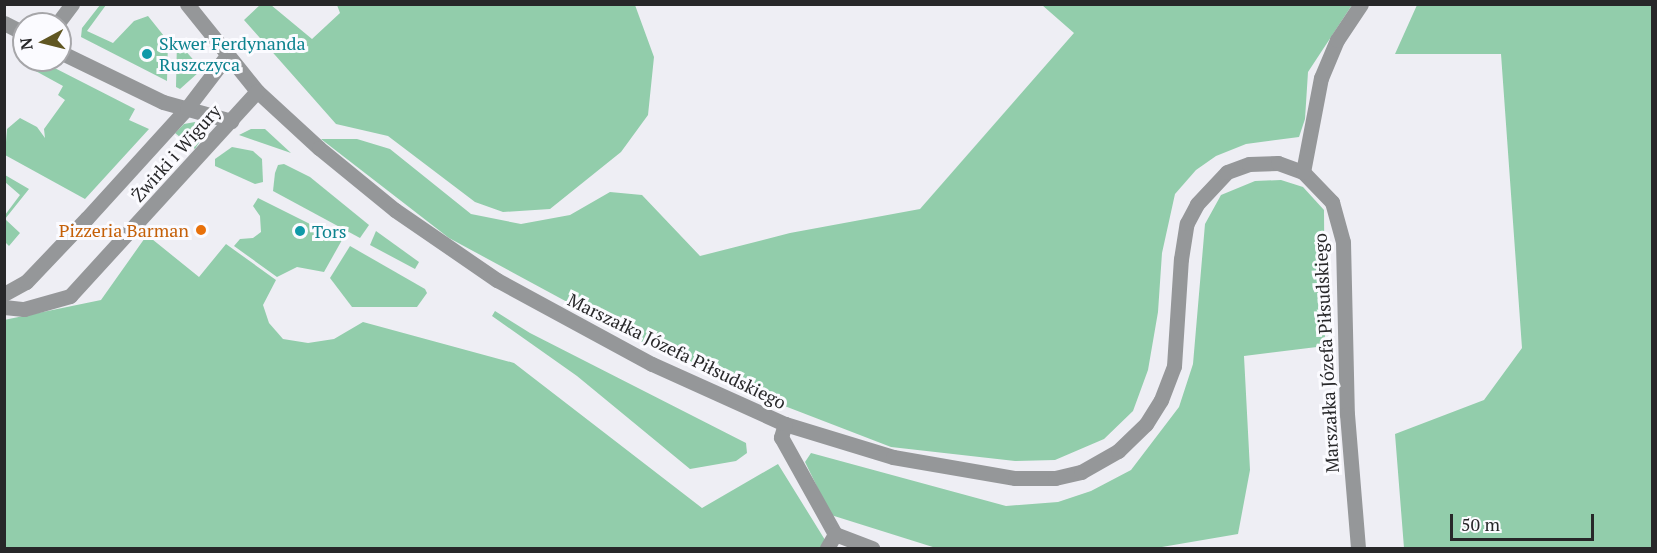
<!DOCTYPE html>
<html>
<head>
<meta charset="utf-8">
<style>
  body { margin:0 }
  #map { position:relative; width:1657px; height:553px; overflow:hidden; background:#eeeef4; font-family:"PT Serif",serif }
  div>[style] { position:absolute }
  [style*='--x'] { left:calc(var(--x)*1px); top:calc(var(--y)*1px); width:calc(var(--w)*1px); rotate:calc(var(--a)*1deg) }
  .green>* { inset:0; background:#92cdab }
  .minor>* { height:15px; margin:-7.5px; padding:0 7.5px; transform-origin:7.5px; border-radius:7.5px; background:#959799 }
  .dots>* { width:16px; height:16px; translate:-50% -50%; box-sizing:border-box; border:3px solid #fbfbff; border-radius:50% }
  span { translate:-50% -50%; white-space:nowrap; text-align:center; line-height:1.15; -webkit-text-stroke:6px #fbfbff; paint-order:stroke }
  .culture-label { font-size:18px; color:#0d838f }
  .left { translate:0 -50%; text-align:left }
  .street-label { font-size:18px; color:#272729 }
  .food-label { font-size:18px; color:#c56008 }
  .right { translate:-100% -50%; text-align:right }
  .frame { position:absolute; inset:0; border:6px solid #272729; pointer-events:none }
  .north { position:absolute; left:12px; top:12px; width:60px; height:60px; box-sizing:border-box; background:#fbfbff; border:2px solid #a6a6a9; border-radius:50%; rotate:263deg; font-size:16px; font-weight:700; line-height:24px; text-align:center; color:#272729 }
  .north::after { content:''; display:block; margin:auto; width:21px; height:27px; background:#605622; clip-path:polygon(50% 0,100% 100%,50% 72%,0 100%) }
  .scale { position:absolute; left:1450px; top:514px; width:144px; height:27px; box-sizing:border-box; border:3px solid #272729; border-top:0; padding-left:8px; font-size:18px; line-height:21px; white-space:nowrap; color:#272729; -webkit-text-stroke:4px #fbfbff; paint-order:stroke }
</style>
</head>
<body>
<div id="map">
  <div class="green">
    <div style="clip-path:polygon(261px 4px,271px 5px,312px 39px,340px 13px,337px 5px,635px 5px,654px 57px,648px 115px,621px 152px,550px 209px,503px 212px,475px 202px,388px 136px,336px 124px,244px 20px)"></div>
    <div style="clip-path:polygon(100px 5px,106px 5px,87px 31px,113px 43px,134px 21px,148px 16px,168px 41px,167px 81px,81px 37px,82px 28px)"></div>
    <div style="clip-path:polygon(1042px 5px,1352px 5px,1308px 72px,1305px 119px,1299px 137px,1246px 144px,1216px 156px,1196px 170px,1175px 194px,1162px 253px,1158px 312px,1148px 370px,1133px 411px,1104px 439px,1055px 460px,1015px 461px,891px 447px,782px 405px,656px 350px,449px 238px,321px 139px,357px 139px,390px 149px,471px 214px,521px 224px,570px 215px,610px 192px,642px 195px,700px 256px,790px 233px,920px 209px,1074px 33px)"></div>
    <div style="clip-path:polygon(1417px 5px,1652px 5px,1652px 548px,1404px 548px,1395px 434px,1484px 400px,1522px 348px,1501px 54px,1395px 54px)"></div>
    <div style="clip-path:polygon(177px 41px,197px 64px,199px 72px,180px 89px,176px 87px)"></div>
    <div style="clip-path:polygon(24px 58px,39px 60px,135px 109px,129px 120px,149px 129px,85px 199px,5px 155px,7px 129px,20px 118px,37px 127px,45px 138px,44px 129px,65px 100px,58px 95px,63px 86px,21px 63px)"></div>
    <div style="clip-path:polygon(195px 122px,207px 130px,195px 149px,175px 133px,184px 124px)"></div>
    <div style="clip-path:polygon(251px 129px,265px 129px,291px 153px,239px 135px)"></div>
    <div style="clip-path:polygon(232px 147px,253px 151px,262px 159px,263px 182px,255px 184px,215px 166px,215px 159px)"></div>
    <div style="clip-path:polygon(284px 164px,310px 177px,369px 225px,360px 238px,273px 191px,275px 173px,278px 165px)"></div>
    <div style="clip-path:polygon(5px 175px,29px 189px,5px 219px,20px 233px,9px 246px,5px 242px,5px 215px,20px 195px,5px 182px)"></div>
    <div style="clip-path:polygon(1281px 180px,1303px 187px,1324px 210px,1325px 346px,1244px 356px,1250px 470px,1238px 534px,1156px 548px,936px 548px,831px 515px,805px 462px,811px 453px,1006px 506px,1058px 502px,1091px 491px,1131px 470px,1179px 407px,1193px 364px,1205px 224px,1221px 195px,1255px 181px)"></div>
    <div style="clip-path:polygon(258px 198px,342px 240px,324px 272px,297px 267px,277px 277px,234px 246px,240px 239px,253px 238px,261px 232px,260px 216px,253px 206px)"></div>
    <div style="clip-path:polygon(376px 231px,419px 262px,415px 269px,370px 245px)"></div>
    <div style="clip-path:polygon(147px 235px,199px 277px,226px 244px,276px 280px,263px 305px,269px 323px,283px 339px,308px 343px,334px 339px,363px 322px,514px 363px,702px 508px,778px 464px,830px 548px,5px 548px,4px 320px,101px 300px)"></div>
    <div style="clip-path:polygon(350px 246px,425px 289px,427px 293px,417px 307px,352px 307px,330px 278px)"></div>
    <div style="clip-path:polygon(495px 311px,530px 333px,746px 443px,747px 453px,736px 461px,690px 469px,577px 376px,492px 316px)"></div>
  </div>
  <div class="minor">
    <div style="--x:187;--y:4;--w:112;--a:51.2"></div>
    <div style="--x:257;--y:91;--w:84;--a:42.6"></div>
    <div style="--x:319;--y:148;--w:98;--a:39.2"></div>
    <div style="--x:395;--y:210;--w:124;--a:34.5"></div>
    <div style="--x:497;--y:280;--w:176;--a:28.5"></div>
    <div style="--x:652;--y:364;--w:146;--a:24.3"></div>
    <div style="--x:785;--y:424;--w:113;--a:17"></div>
    <div style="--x:893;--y:457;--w:124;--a:9.8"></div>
    <div style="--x:1015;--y:478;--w:40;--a:0"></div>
    <div style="--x:1055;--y:478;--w:27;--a:-13"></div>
    <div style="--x:1081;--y:472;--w:43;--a:-29.6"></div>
    <div style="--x:1118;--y:451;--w:39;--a:-44"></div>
    <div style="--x:1146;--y:424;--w:28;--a:-58"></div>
    <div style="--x:1161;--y:400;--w:36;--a:-69"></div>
    <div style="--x:1174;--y:366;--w:107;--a:-86.3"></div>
    <div style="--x:1181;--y:259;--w:36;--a:-81"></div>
    <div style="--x:1187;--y:223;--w:21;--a:-62"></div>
    <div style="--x:1197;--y:204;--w:44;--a:-46.8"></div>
    <div style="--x:1227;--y:172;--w:23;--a:-20"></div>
    <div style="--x:1249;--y:164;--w:29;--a:-2"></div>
    <div style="--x:1278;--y:163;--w:27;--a:20"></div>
    <div style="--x:1303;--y:172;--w:42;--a:46"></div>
    <div style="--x:1332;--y:202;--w:41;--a:74.6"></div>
    <div style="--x:1343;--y:242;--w:172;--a:88.7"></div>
    <div style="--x:1347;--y:414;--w:134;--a:85.3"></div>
    <div style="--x:4;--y:23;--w:22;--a:27"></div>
    <div style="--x:57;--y:24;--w:25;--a:-53"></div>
    <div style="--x:60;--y:52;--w:114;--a:25.9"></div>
    <div style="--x:163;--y:102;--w:71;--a:15.6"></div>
    <div style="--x:1303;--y:172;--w:96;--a:-79.2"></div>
    <div style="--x:1321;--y:78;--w:41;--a:-67.2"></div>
    <div style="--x:1337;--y:40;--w:43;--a:-56.3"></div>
    <div style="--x:4;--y:294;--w:25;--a:-29"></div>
    <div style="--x:26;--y:282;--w:88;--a:-46.4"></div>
    <div style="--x:87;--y:218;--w:149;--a:-47.7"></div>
    <div style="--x:187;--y:108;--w:64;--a:-52.6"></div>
    <div style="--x:4;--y:307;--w:20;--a:6"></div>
    <div style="--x:24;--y:309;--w:48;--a:-15.8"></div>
    <div style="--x:70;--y:296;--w:277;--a:-47.6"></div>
    <div style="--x:785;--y:424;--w:14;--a:107"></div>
    <div style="--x:781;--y:437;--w:111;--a:60.9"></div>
    <div style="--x:835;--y:534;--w:40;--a:21"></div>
    <div style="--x:827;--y:548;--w:16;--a:-60"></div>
  </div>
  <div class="dots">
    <div style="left:147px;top:54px;background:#0f9aa8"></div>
    <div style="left:201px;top:230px;background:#e8710a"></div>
    <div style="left:300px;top:231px;background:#0f9aa8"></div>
  </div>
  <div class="culture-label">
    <span class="left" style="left:159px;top:54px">Skwer Ferdynanda<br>Ruszczyca</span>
    <span class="left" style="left:312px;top:231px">Tors</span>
  </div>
  <div class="street-label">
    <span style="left:176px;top:153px;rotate:-48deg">Żwirki i Wigury</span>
    <span style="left:677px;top:351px;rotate:26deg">Marszałka Józefa Piłsudskiego</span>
    <span style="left:1326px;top:353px;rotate:-93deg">Marszałka Józefa Piłsudskiego</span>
  </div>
  <div class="food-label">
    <span class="right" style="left:189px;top:230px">Pizzeria Barman</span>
  </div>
  <div class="frame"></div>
  <div class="north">N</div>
  <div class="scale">50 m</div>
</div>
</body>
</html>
